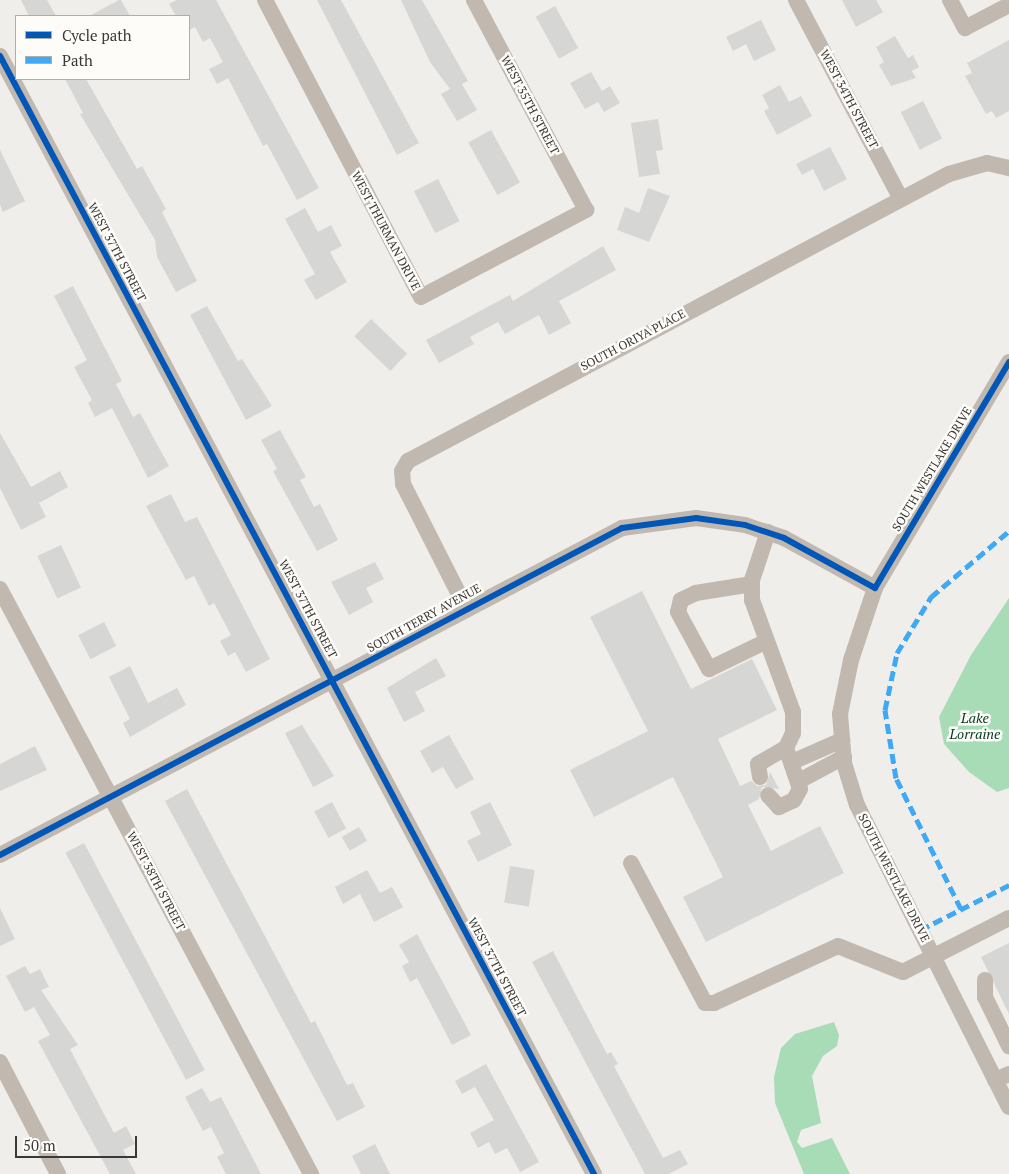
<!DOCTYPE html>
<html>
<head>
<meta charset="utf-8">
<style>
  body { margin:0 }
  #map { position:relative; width:1009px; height:1174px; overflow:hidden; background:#efeeeb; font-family:"PT Serif",serif }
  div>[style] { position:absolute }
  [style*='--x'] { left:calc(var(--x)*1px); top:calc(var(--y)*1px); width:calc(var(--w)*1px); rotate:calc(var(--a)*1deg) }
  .water>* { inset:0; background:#a8dcb7 }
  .building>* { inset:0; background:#d6d6d4; transform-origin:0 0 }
  .minor>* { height:16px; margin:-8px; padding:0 8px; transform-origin:8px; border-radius:8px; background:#c1b8b0 }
  .quiet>* { height:5px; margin-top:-2.5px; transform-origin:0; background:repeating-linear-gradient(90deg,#3fa9f5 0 10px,transparent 0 15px) }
  .cycleway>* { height:6px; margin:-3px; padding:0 3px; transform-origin:3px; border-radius:3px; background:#0057b8 }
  span { translate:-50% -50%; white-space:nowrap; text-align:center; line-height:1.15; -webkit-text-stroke:5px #fdfcf8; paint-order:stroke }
  .street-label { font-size:12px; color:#3a3938 }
  .water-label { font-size:14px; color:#003c1c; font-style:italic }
  .legend { position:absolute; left:15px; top:15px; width:175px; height:65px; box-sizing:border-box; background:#fdfcf8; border:1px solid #afaeab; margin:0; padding:6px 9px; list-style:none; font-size:15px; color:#3a3938 }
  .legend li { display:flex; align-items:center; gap:10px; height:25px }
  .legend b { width:25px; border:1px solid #afaeab }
  .scale { position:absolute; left:15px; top:1136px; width:122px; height:22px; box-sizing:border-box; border:2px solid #3a3938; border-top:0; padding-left:6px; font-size:15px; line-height:18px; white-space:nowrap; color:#3a3938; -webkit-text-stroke:4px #fdfcf8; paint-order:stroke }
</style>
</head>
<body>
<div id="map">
  <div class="water">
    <div style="clip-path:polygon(1009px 598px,1009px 788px,997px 792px,969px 772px,944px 744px,939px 717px,971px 655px)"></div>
    <div style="clip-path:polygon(834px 1022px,839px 1035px,837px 1046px,823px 1056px,812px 1076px,821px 1123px,801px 1130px,797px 1142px,802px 1148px,832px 1138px,850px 1174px,804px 1174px,775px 1103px,774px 1077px,781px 1048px,795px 1034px)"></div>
  </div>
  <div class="building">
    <div style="clip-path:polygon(21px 0,47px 0,56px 16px,29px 16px)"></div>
    <div style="clip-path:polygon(121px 0,130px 16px,89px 16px,119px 0)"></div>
    <div style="clip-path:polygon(177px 0,216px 0,319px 188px,297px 200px,267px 144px,263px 146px,228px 78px,217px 84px,209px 69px,223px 62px,210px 38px,203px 42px,195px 27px,189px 30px,189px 16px,176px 16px,169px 4px)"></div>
    <div style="clip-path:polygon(317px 0,341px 0,419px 143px,397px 155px)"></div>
    <div style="clip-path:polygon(401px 0,422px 0,468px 81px,462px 84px,477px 110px,457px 121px,441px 94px,450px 89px,430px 62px)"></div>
    <div style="clip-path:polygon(842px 0,876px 0,883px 12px,856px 27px)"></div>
    <div style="left:555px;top:6px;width:48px;height:22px;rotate:61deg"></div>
    <div style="clip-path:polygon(761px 20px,776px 50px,754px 61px,746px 44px,733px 51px,726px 37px)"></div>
    <div style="clip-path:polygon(895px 36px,908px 58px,913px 55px,919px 67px,912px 71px,916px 78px,891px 86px,879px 65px,884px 62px,876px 47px)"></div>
    <div style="clip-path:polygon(1009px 40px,1009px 111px,996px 118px,992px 111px,986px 114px,965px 76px,972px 73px,967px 63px)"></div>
    <div style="clip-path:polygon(591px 72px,602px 91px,610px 86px,620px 103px,604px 112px,598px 102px,585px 109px,570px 83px)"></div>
    <div style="clip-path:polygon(65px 79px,86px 79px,137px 169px,142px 166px,166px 209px,162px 212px,197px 281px,176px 292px,157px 257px,155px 240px,80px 114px,83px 113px)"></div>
    <div style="clip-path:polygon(780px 85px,789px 102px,801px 96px,812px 116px,777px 135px,764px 111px,769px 108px,762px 95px)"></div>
    <div style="left:923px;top:101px;width:42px;height:25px;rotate:63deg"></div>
    <div style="clip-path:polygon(658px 119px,663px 150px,656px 151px,660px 174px,639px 177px,631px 123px)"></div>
    <div style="left:491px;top:130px;width:60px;height:26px;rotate:61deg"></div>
    <div style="clip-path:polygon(830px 147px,847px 179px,824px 191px,813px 169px,802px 175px,796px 164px)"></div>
    <div style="clip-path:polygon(0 150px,25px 201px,3px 212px,0 205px)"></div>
    <div style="left:438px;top:179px;width:47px;height:27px;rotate:63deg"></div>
    <div style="clip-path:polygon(648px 188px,670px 196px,649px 242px,617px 230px,625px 207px,639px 213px)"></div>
    <div style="clip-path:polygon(305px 208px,318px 232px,331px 225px,342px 246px,330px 252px,347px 282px,316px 300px,304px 280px,315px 274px,285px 219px)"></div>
    <div style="clip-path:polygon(603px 246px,616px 270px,559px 301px,571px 323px,549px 335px,539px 315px,505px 334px,498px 322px,470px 337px,474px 344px,439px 363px,426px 340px,510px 295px,513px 301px)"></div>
    <div style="clip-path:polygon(73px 286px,122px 381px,116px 384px,133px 417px,140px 413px,169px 466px,148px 478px,112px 408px,95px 417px,88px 403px,92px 400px,74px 367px,87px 360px,54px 296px)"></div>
    <div style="clip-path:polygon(207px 306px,238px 361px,242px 359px,272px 406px,246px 420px,190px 315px)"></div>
    <div style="left:371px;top:319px;width:50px;height:24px;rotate:44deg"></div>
    <div style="clip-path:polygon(280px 430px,306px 477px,300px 480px,314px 507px,320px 504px,338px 540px,317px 551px,273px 471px,277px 469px,261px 440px)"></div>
    <div style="clip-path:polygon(0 433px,31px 487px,60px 471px,68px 487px,39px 503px,46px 517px,21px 530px,0 488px)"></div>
    <div style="clip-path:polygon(171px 494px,185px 522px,197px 517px,270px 659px,246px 672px,235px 652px,228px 656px,220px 641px,231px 635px,214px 603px,209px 606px,194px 576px,186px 580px,146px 506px)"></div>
    <div style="left:61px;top:545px;width:47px;height:26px;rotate:65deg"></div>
    <div style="clip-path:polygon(375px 562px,384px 579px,366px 588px,373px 602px,349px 615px,331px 582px)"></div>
    <div style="clip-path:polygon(642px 591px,691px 689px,752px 659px,777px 710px,718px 739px,740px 786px,751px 781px,757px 786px,766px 785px,770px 772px,779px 789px,762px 787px,759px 799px,748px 805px,771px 851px,820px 826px,844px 873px,706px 942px,683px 897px,723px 877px,673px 777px,594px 817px,570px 770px,648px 731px,590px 617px)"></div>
    <div style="left:104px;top:622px;width:27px;height:29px;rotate:63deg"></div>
    <div style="clip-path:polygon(436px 658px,446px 676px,415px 692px,425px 711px,404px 722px,387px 688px)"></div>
    <div style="clip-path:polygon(130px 666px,148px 703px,177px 688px,186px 705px,130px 737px,123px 723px,130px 719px,109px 677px)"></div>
    <div style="clip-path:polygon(302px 725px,334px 776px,313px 787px,285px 733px)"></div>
    <div style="clip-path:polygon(449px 735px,474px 779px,456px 789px,443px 767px,432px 773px,420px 751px)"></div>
    <div style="clip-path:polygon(35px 746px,47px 770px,0 791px,0 764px)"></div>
    <div style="clip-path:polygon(187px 789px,311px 1023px,315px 1021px,347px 1085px,353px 1083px,365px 1107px,337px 1121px,165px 801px)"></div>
    <div style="left:332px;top:802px;width:30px;height:20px;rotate:62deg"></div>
    <div style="clip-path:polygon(490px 802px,512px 845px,478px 862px,467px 841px,481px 834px,470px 812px)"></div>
    <div style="left:359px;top:827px;width:16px;height:20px;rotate:60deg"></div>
    <div style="left:84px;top:843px;width:257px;height:21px;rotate:62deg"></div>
    <div style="left:510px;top:866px;width:25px;height:37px;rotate:9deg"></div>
    <div style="clip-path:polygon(367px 870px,380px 893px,392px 887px,403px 907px,374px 922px,360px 894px,343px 904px,335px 887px)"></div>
    <div style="clip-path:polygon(0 908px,15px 939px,0 946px)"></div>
    <div style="clip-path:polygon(417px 934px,471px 1035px,452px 1045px,417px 978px,410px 982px,402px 966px,409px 962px,399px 945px)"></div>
    <div style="clip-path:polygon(1009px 943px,1009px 1014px,981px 957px)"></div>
    <div style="clip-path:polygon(553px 951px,607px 1054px,611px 1052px,618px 1064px,614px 1066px,663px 1158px,680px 1150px,688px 1164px,669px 1174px,645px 1174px,532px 962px)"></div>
    <div style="clip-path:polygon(25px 966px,30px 974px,40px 969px,49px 987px,41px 990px,78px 1045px,70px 1049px,114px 1133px,126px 1126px,135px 1144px,123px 1150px,136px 1174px,110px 1174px,38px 1041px,50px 1035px,34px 1007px,25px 1012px,6px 976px)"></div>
    <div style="clip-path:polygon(486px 1064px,539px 1162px,520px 1172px,507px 1148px,495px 1154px,489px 1142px,478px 1148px,470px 1133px,494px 1120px,475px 1087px,462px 1094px,455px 1081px)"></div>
    <div style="clip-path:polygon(202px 1088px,210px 1102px,221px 1097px,261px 1174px,226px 1174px,217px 1157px,224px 1153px,211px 1127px,203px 1131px,185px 1097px)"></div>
    <div style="clip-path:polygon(375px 1144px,390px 1174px,361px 1174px,352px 1156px)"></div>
  </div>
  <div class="minor">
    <div style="--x:265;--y:0;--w:335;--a:62.3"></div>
    <div style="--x:421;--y:297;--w:187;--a:-27.8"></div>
    <div style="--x:586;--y:210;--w:238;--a:-118.1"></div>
    <div style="--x:796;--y:0;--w:225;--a:62.2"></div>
    <div style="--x:950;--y:0;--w:32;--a:62"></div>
    <div style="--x:965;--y:28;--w:50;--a:-27.6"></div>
    <div style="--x:0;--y:56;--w:1266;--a:62.02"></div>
    <div style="--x:1009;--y:362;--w:263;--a:120.7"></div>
    <div style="--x:875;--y:588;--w:76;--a:108.4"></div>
    <div style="--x:851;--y:660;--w:55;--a:101.5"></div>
    <div style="--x:840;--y:714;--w:49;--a:85.3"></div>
    <div style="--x:844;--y:763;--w:44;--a:72.8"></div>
    <div style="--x:857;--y:805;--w:338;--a:63.3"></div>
    <div style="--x:768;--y:532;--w:51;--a:108.4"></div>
    <div style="--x:752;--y:580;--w:20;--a:90"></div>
    <div style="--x:752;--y:600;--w:119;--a:69.9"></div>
    <div style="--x:793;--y:712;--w:21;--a:90"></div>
    <div style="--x:793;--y:733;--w:17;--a:115"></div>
    <div style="--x:786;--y:748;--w:43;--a:71.1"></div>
    <div style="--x:800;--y:789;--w:13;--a:119"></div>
    <div style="--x:794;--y:800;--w:17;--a:155"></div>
    <div style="--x:779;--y:807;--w:16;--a:-133"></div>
    <div style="--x:752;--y:584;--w:57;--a:170.9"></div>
    <div style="--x:696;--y:593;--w:17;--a:155"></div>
    <div style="--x:681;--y:600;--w:12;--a:104"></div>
    <div style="--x:678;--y:612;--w:65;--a:61.5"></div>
    <div style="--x:709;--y:669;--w:64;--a:-25.8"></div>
    <div style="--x:0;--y:589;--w:663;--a:62"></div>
    <div style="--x:466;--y:608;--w:139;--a:-116.9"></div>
    <div style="--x:403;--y:484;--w:13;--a:-94"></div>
    <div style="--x:402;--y:471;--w:12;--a:-59"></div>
    <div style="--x:408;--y:461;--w:612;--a:-27.95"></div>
    <div style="--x:949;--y:174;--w:40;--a:-16"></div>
    <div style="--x:987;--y:163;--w:23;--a:13"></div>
    <div style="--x:792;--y:762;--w:55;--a:-23.7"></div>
    <div style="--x:760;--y:777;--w:13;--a:-99"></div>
    <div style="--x:758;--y:764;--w:32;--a:-30"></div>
    <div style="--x:799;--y:781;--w:51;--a:-28.1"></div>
    <div style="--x:0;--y:855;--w:703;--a:-27.73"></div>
    <div style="--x:622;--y:528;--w:75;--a:-7.7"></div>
    <div style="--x:696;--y:518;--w:49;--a:8.1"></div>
    <div style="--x:745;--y:525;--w:41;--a:18.4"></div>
    <div style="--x:784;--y:538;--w:104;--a:28.8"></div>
    <div style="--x:631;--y:863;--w:158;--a:62.1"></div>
    <div style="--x:705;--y:1003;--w:9;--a:0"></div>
    <div style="--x:714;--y:1003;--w:136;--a:-24.7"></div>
    <div style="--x:838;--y:946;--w:70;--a:21.8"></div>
    <div style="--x:903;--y:972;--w:119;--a:-27"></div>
    <div style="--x:985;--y:980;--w:17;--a:90"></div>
    <div style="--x:985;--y:997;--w:55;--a:63.9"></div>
    <div style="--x:0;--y:1062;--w:126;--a:62.6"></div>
    <div style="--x:995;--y:1080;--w:15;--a:-23"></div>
  </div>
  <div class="quiet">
    <div style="--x:961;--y:909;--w:146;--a:-116.4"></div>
    <div style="--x:896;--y:778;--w:69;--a:-99.2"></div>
    <div style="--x:885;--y:710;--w:58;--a:-78.1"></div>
    <div style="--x:897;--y:653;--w:66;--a:-58.7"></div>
    <div style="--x:931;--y:597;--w:102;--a:-40.2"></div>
    <div style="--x:920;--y:930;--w:100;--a:-26.8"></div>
  </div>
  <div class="cycleway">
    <div style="--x:0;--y:56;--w:1266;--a:62.02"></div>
    <div style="--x:0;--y:855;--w:703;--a:-27.73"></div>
    <div style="--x:622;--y:528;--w:75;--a:-7.7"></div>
    <div style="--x:696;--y:518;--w:49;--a:8.1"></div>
    <div style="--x:745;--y:525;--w:41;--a:18.4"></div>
    <div style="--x:784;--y:538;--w:104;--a:28.8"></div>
    <div style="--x:875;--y:588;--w:263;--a:-59.3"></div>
  </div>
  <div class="street-label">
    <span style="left:849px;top:99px;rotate:62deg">WEST 34TH STREET</span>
    <span style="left:530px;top:105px;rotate:62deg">WEST 35TH STREET</span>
    <span style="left:386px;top:231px;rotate:62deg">WEST THURMAN DRIVE</span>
    <span style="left:117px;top:252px;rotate:62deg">WEST 37TH STREET</span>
    <span style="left:633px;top:340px;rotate:-28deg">SOUTH ORIYA PLACE</span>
    <span style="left:932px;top:469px;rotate:-59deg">SOUTH WESTLAKE DRIVE</span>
    <span style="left:308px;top:609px;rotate:62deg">WEST 37TH STREET</span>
    <span style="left:424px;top:618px;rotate:-29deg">SOUTH TERRY AVENUE</span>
    <span style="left:894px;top:878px;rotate:63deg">SOUTH WESTLAKE DRIVE</span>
    <span style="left:156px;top:881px;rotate:62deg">WEST 38TH STREET</span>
    <span style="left:497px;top:967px;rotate:62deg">WEST 37TH STREET</span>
  </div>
  <div class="water-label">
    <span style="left:975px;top:726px">Lake<br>Lorraine</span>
  </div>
  <ul class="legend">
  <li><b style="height:6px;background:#0057b8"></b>Cycle path</li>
  <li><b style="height:6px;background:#3fa9f5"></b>Path</li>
  </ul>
  <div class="scale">50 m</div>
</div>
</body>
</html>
